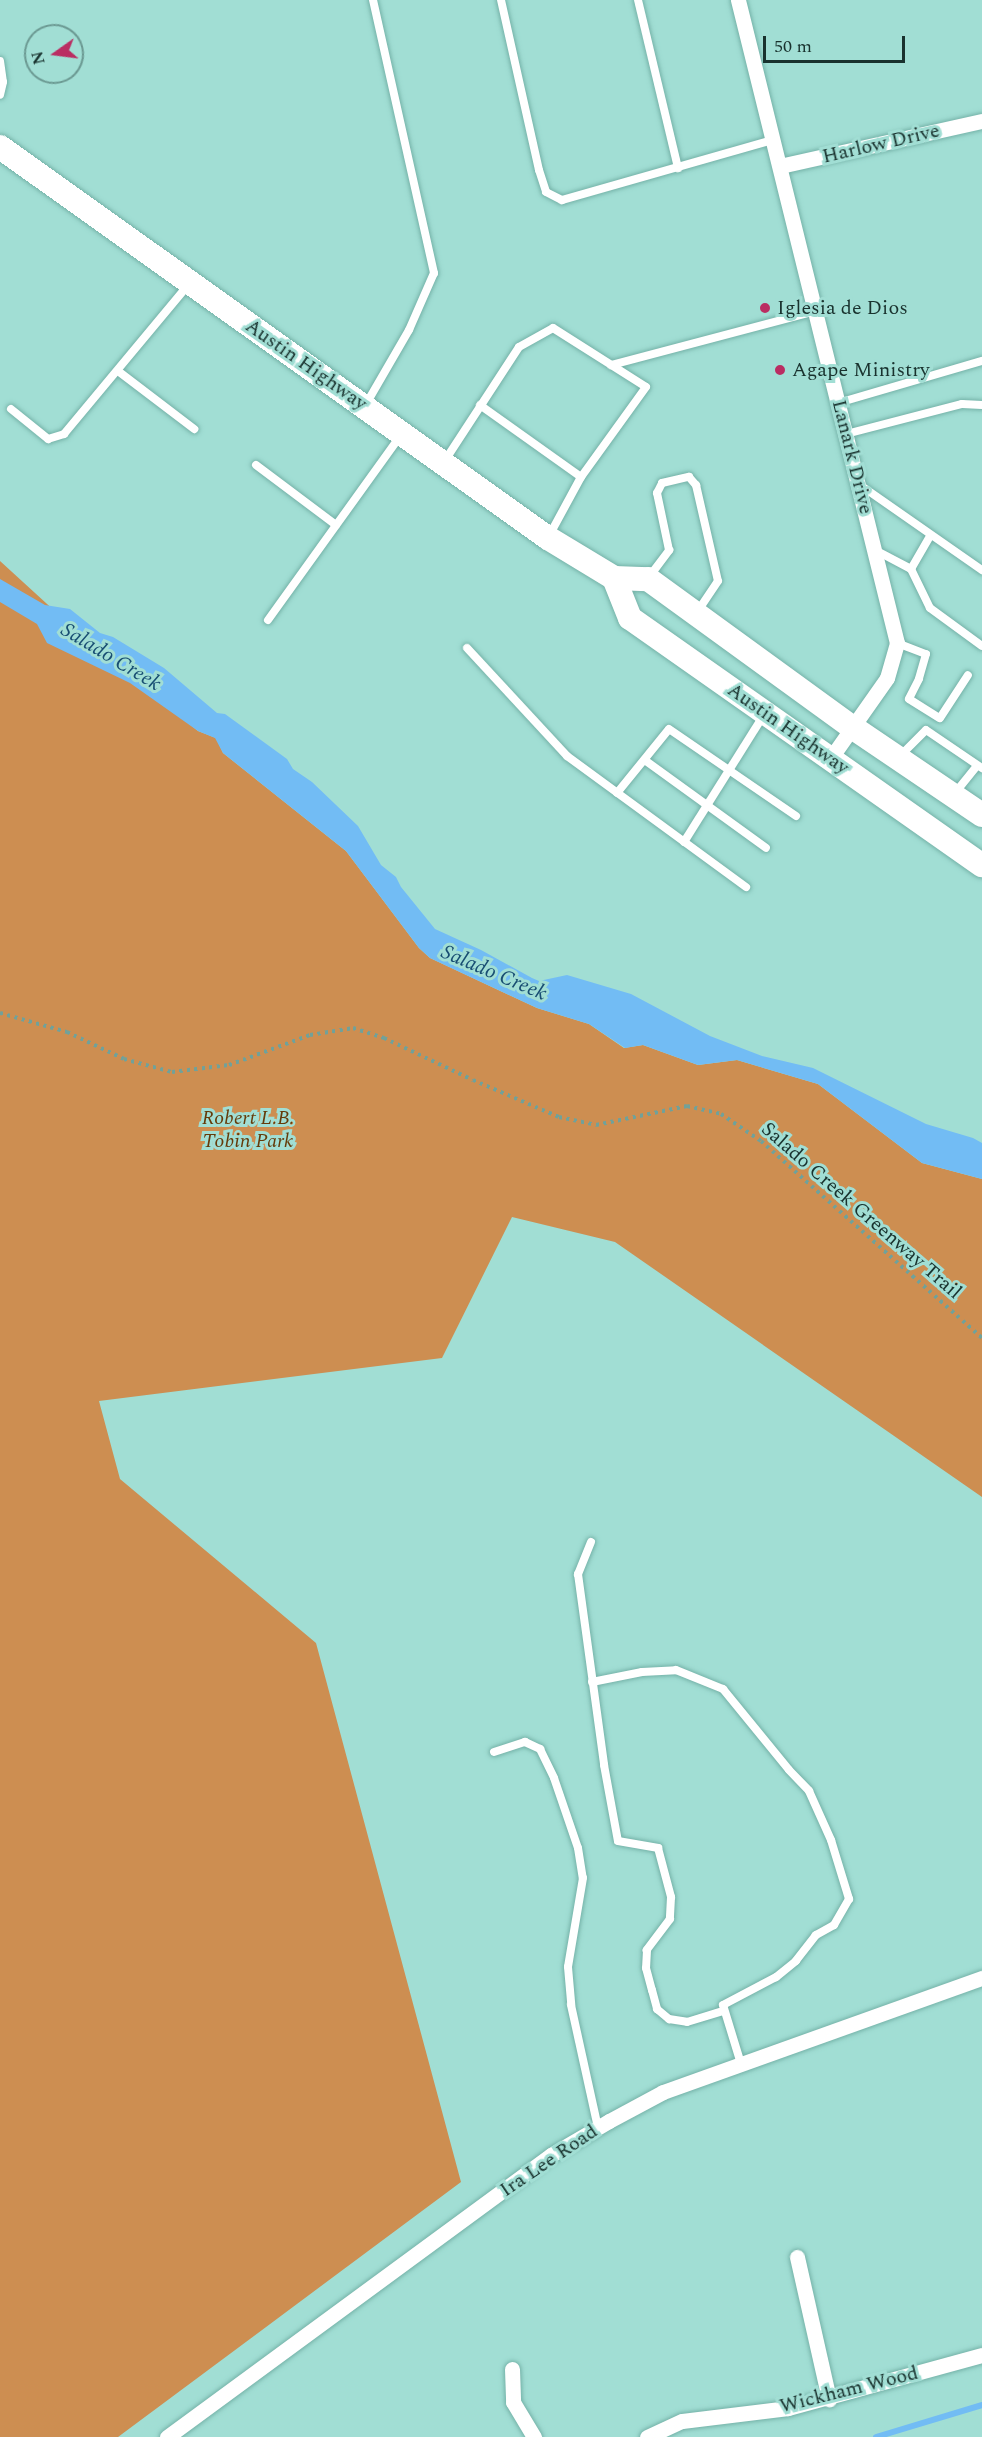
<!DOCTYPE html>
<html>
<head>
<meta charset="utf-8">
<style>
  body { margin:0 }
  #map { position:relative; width:982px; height:2437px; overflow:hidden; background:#a1ded4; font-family:Spectral,serif }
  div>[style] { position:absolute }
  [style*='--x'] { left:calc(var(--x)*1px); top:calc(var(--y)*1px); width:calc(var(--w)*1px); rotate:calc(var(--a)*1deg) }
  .green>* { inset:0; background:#cd8e51 }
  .water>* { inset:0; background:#72bcf4 }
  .stream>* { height:6px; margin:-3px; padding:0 3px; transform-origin:3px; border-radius:3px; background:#72bcf4 }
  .path>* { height:4px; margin-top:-2px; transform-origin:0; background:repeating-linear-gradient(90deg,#71a199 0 3px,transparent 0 7.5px) }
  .roads { filter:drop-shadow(0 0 2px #75b2a8) drop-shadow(0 0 2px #75b2a8) }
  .lane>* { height:8px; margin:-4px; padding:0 4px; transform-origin:4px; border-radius:4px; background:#fff }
  .street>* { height:15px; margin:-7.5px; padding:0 7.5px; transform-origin:7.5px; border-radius:7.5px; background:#fff }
  .primary>* { height:24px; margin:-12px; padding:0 12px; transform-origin:12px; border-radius:12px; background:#fff }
  .dots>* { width:16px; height:16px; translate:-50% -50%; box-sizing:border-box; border:3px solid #a1ded4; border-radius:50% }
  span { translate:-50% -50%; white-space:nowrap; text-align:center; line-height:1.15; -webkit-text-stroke:6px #a1ded4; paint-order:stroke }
  .street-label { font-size:20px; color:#19322e }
  .poi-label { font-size:20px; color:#19322e }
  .left { translate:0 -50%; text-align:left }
  .park-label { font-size:20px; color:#653b0a; font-style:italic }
  .water-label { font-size:21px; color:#184e73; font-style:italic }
  .north { position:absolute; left:24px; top:24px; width:60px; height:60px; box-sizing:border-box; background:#a1ded4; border:2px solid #6b9992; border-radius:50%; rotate:256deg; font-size:16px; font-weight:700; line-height:24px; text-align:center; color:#19322e }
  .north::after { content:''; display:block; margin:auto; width:21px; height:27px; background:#ba2d62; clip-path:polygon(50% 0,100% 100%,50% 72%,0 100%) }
  .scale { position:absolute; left:763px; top:36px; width:142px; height:27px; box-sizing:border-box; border:3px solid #19322e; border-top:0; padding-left:8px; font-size:18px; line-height:21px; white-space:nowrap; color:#19322e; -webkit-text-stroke:4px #a1ded4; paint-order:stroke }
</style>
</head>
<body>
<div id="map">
  <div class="green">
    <div style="clip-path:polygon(0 561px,93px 646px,198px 731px,216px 738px,223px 753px,346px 851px,419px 948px,430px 958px,537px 1008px,589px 1024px,624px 1048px,643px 1045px,698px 1065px,737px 1060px,818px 1084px,922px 1163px,982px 1179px,982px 1497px,615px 1242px,512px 1217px,442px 1358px,99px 1401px,120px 1479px,316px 1643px,461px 2182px,118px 2437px,0 2437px)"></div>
  </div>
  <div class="water">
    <div style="clip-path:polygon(0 579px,45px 605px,70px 609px,100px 633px,113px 637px,164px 668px,217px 713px,225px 714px,287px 759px,293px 769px,312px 782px,358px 826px,381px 865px,396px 877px,401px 887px,435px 929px,481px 950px,532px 978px,539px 981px,567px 975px,631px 994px,710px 1036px,762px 1056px,813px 1068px,926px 1124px,973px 1138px,982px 1143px,982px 1179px,922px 1163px,818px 1084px,737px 1060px,698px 1065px,643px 1045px,625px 1048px,589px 1024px,537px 1008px,430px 958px,419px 948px,346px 851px,223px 753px,215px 738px,198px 731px,130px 683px,47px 643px,37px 624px,0 602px)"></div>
  </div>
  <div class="stream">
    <div style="--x:876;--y:2437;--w:111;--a:-16.8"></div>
  </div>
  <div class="path">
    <div style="--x:0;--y:1013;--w:70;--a:15.8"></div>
    <div style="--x:67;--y:1032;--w:63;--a:25.3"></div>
    <div style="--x:124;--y:1059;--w:50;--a:15.2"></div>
    <div style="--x:172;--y:1072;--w:57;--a:-7"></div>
    <div style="--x:229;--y:1065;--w:86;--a:-20.3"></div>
    <div style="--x:310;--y:1035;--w:44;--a:-9.2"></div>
    <div style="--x:353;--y:1028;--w:33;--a:18"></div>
    <div style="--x:384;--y:1038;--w:98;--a:25.3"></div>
    <div style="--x:473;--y:1080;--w:94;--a:23.3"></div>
    <div style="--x:559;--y:1117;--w:38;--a:12"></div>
    <div style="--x:596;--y:1125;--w:93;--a:-11.8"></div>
    <div style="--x:687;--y:1106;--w:35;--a:13"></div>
    <div style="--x:721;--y:1114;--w:48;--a:34"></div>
    <div style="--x:761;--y:1141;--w:296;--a:41.7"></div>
  </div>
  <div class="roads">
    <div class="lane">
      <div style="--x:501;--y:0;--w:174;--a:77.4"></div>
      <div style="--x:539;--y:170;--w:23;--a:72"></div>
      <div style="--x:546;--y:192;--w:18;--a:27"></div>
      <div style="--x:562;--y:200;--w:219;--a:-15.9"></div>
      <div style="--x:638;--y:0;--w:173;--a:76.6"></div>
      <div style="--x:0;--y:61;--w:21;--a:82"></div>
      <div style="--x:3;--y:82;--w:13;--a:103"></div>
      <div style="--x:611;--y:365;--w:211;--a:-14.8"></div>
      <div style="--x:118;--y:371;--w:96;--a:37.3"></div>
      <div style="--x:838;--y:403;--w:150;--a:-16.3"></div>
      <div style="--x:480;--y:405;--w:124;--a:35.5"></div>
      <div style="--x:365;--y:406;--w:88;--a:-59.9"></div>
      <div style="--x:409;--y:330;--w:62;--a:-66.3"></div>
      <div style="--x:434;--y:273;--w:280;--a:-102.6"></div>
      <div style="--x:11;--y:409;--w:48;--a:39"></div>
      <div style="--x:48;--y:439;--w:17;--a:-17"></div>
      <div style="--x:64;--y:434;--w:195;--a:-50.2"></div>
      <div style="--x:846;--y:434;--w:120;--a:-14.5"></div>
      <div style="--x:962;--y:404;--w:20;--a:3"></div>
      <div style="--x:444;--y:462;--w:137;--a:-56.9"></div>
      <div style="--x:519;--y:347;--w:39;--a:-29"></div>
      <div style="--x:553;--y:328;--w:110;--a:32.4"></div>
      <div style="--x:646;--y:387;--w:111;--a:125.8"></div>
      <div style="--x:581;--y:477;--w:65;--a:118.5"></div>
      <div style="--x:256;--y:465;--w:100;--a:36.9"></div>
      <div style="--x:860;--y:485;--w:149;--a:34.9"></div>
      <div style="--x:875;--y:550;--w:41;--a:27.8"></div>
      <div style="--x:911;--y:569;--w:43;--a:64"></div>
      <div style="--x:930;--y:608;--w:64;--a:36.2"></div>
      <div style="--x:911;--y:569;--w:39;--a:-60"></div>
      <div style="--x:649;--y:577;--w:34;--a:-53"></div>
      <div style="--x:669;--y:550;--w:58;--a:-101.9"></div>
      <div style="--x:657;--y:493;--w:11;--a:-63"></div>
      <div style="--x:662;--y:483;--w:28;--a:-13"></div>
      <div style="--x:689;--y:477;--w:11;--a:49"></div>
      <div style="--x:696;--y:485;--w:98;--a:77.1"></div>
      <div style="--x:718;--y:581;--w:37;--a:124"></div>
      <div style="--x:268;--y:620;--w:228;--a:-54.3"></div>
      <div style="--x:897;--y:643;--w:31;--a:21"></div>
      <div style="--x:926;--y:654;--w:26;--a:106"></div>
      <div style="--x:919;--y:679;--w:22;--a:117"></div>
      <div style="--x:909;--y:699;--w:36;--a:32"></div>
      <div style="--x:940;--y:718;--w:51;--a:-56.9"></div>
      <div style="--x:467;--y:648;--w:147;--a:47.2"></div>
      <div style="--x:567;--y:756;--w:222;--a:36.2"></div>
      <div style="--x:899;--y:757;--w:38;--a:-45"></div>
      <div style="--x:926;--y:730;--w:68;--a:34.2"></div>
      <div style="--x:646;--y:761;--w:148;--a:35.9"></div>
      <div style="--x:617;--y:793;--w:82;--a:-50.9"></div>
      <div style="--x:669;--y:729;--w:154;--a:34.4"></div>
      <div style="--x:955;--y:793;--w:35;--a:-51"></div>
      <div style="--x:684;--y:842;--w:149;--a:-57.9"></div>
      <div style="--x:591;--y:1542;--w:35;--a:112"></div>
      <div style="--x:578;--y:1574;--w:193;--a:82.2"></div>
      <div style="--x:604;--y:1765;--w:77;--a:79.6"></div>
      <div style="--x:618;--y:1841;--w:41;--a:9.9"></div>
      <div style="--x:658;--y:1848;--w:51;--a:75.1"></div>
      <div style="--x:671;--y:1897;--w:22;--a:93"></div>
      <div style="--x:670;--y:1919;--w:39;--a:127"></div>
      <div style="--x:647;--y:1950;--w:18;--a:93"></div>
      <div style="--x:646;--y:1968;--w:23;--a:75"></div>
      <div style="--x:652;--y:1990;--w:20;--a:75"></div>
      <div style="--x:657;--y:2009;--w:16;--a:40"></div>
      <div style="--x:669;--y:2019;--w:18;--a:9"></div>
      <div style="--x:687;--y:2022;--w:38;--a:-17"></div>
      <div style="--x:592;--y:1682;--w:51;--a:-11.3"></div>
      <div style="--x:642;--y:1672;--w:34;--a:-3"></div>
      <div style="--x:676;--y:1670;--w:51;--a:22"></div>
      <div style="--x:723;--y:1689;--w:104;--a:50.8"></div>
      <div style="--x:789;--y:1770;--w:29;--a:46"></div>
      <div style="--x:809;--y:1791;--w:54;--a:65.8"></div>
      <div style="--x:831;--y:1840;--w:62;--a:73"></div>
      <div style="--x:849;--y:1899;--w:30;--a:120"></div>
      <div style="--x:834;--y:1925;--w:21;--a:151"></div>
      <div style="--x:816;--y:1935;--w:33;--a:128"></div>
      <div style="--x:796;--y:1961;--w:26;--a:141"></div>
      <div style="--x:776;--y:1977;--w:60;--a:152.2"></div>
      <div style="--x:723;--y:2005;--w:62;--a:73"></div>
      <div style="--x:494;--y:1752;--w:33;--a:-18"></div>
      <div style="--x:525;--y:1742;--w:17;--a:25"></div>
      <div style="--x:540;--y:1749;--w:32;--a:64"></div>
      <div style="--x:554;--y:1778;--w:74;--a:71.1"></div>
      <div style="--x:578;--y:1848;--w:30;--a:81"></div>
      <div style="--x:583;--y:1878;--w:90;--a:99.6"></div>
      <div style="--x:568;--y:1967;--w:38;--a:85"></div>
      <div style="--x:571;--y:2005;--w:126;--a:77.6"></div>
    </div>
    <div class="street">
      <div style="--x:738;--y:0;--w:662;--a:76.11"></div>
      <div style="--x:897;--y:643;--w:36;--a:106"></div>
      <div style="--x:887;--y:678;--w:99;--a:125.1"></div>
      <div style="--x:780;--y:166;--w:207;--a:-12.6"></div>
      <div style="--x:797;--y:2257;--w:146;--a:77.3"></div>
      <div style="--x:512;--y:2369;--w:33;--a:88"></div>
      <div style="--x:513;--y:2402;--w:41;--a:59"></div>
      <div style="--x:167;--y:2437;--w:476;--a:-36.3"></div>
      <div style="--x:551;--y:2155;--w:67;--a:-30.4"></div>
      <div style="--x:609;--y:2121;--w:61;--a:-28.2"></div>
      <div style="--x:663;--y:2092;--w:339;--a:-19.7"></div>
      <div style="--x:647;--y:2437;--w:38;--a:-25"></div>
      <div style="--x:682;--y:2421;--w:107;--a:-7"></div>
      <div style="--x:788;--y:2408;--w:201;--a:-15.3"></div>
    </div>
    <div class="primary">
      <div style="--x:0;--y:147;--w:673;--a:35.51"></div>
      <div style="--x:548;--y:538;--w:77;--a:31.2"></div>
      <div style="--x:614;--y:578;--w:34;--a:2"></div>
      <div style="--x:648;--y:579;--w:252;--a:36"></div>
      <div style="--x:852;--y:727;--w:157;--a:34.1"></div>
      <div style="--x:614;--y:578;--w:43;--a:68.2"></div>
      <div style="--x:630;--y:618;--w:430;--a:35.1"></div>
    </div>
  </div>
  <div class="dots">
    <div style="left:765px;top:308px;background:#ba2d62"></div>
    <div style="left:780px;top:370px;background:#ba2d62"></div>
  </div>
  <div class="street-label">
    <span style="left:881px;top:144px;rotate:-13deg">Harlow Drive</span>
    <span style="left:306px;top:365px;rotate:35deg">Austin Highway</span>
    <span style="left:852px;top:457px;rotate:76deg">Lanark Drive</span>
    <span style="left:788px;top:729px;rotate:35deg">Austin Highway</span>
    <span style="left:861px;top:1211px;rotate:41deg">Salado Creek Greenway Trail</span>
    <span style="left:549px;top:2161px;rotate:-34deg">Ira Lee Road</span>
    <span style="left:849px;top:2390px;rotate:-14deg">Wickham Wood</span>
  </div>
  <div class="poi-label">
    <span class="left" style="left:777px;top:308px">Iglesia de Dios</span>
    <span class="left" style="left:792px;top:370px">Agape Ministry</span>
  </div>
  <div class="park-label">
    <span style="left:248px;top:1130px">Robert L.B.<br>Tobin Park</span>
  </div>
  <div class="water-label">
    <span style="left:111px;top:657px;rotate:31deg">Salado Creek</span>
    <span style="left:494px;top:973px;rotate:23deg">Salado Creek</span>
  </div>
  <div class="north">N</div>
  <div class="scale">50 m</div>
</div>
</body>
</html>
